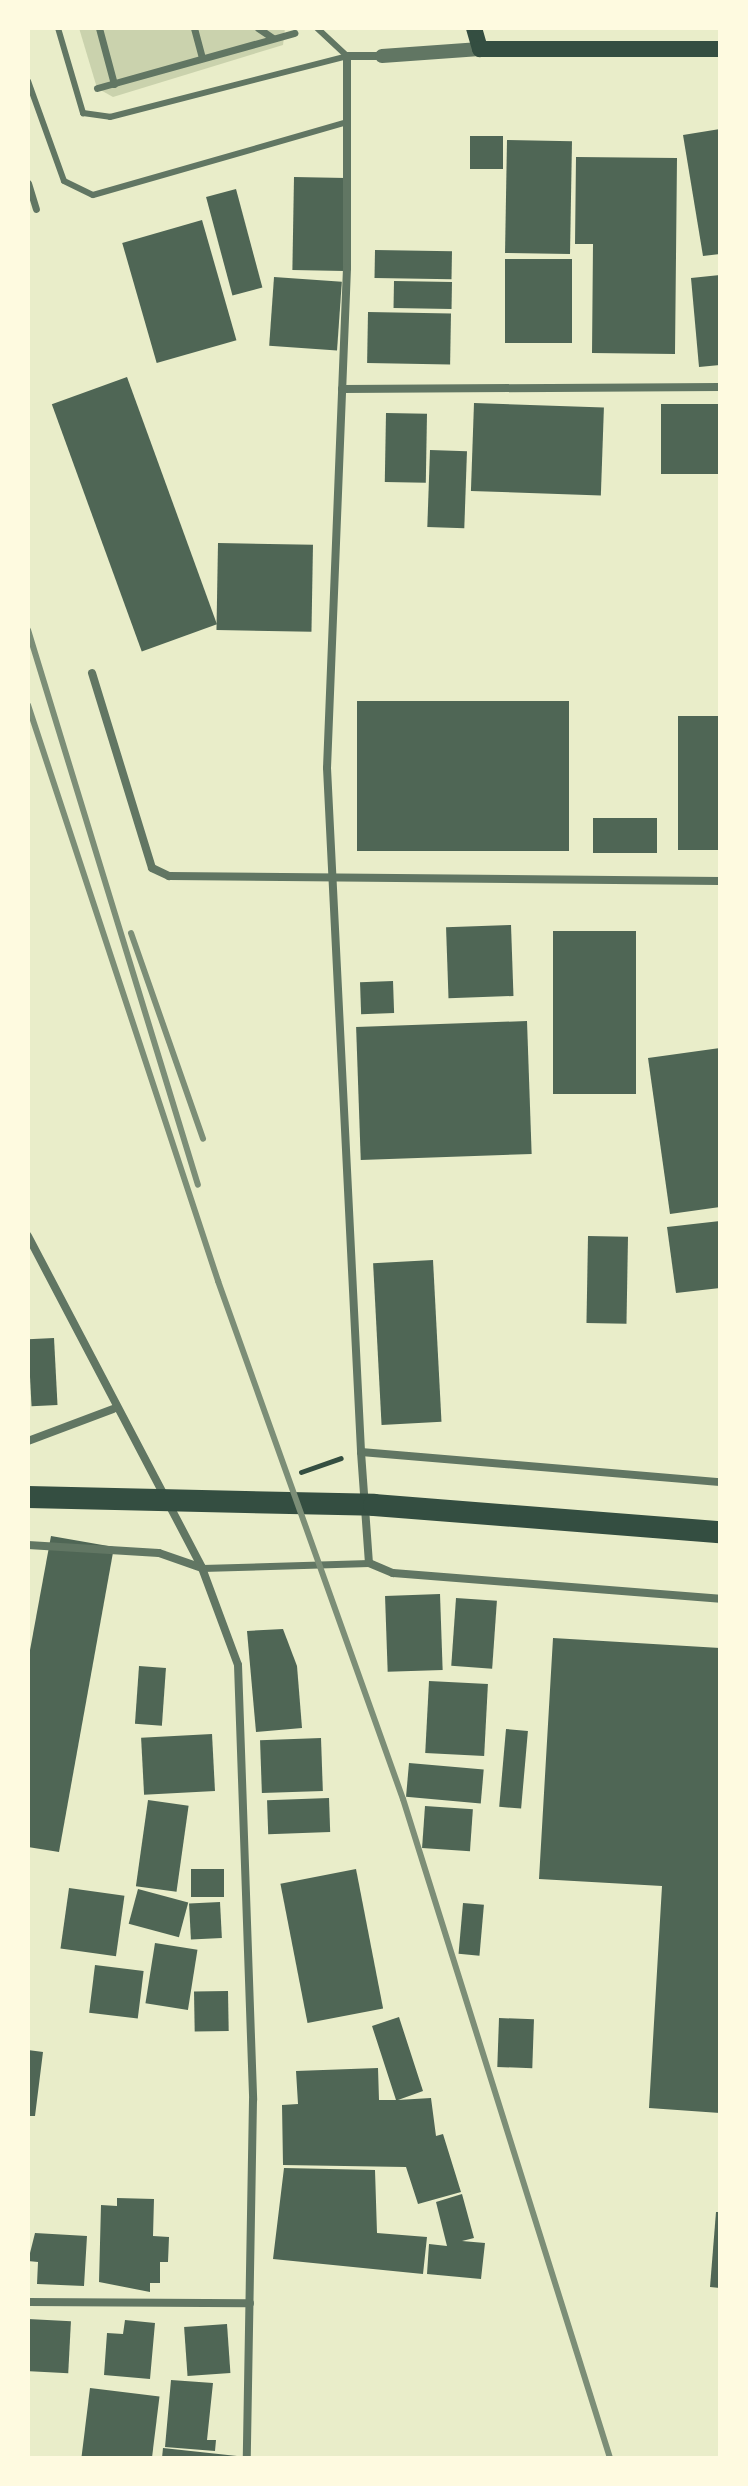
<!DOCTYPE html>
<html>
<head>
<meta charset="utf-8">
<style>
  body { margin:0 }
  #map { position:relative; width:748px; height:2486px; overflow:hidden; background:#e9edc9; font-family:Inter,sans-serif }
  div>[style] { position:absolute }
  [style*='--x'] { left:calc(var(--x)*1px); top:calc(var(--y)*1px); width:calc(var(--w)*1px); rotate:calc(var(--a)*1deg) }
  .green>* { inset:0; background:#cad2ad }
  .building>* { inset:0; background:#4f6655; transform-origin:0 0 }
  .path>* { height:5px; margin:-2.5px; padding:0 2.5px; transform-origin:2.5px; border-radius:2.5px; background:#344e41 }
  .service>* { height:6px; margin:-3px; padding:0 3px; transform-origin:3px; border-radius:3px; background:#617663 }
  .pedestrian>* { height:7px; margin:-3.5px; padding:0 3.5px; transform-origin:3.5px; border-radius:3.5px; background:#617663 }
  .minor>* { height:8px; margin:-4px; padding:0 4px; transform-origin:4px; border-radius:4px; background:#617663 }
  .tertiary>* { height:14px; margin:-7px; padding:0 7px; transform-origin:7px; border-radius:7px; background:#617663 }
  .secondary>* { height:16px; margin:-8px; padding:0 8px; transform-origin:8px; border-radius:8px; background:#344e41 }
  .trunk>* { height:22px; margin:-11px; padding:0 11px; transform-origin:11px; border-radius:11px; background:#344e41 }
  .rail>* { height:6px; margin:-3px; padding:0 3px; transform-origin:3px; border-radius:3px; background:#7c8e77 }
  span { translate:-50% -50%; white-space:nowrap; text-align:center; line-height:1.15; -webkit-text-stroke:6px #fefae0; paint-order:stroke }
  .frame { position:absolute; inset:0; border:30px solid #fefae0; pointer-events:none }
</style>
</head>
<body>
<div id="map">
  <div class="green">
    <div style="clip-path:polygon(79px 28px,285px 28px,283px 45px,113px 97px,97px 88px)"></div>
  </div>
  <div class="building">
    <div style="clip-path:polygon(720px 129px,720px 254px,703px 256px,683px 135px)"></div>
    <div style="left:470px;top:136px;width:33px;height:33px"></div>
    <div style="left:507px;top:140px;width:65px;height:113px;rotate:1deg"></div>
    <div style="clip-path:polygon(576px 157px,677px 158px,675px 354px,592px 353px,593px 244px,575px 244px)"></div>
    <div style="left:294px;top:177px;width:52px;height:93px;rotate:1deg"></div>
    <div style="left:236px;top:189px;width:102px;height:31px;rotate:75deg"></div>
    <div style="left:202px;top:220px;width:125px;height:83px;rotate:74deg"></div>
    <div style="left:375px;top:250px;width:77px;height:28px;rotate:1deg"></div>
    <div style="left:505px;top:259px;width:67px;height:84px"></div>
    <div style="clip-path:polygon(720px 275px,720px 365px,699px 367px,691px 278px)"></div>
    <div style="left:274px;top:277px;width:68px;height:69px;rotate:4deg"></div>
    <div style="left:394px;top:281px;width:58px;height:27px;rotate:1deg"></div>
    <div style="left:368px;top:312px;width:83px;height:51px;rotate:1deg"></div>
    <div style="left:127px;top:377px;width:263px;height:80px;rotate:70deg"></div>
    <div style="left:474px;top:403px;width:130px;height:88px;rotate:2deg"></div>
    <div style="left:661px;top:404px;width:59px;height:70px"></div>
    <div style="left:386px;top:413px;width:41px;height:69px;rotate:1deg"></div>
    <div style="left:430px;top:450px;width:37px;height:77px;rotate:2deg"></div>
    <div style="left:218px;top:543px;width:95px;height:87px;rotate:1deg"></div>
    <div style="left:569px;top:701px;width:150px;height:212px;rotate:90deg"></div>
    <div style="left:678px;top:716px;width:42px;height:134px"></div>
    <div style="left:593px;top:818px;width:64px;height:35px"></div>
    <div style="left:511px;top:925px;width:71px;height:65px;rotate:88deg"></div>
    <div style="left:553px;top:931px;width:83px;height:163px"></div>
    <div style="left:393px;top:981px;width:32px;height:33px;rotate:88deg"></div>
    <div style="left:527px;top:1021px;width:133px;height:171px;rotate:88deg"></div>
    <div style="clip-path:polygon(720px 1048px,720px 1207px,670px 1214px,648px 1058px)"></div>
    <div style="clip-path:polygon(720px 1221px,720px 1288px,676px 1293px,667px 1227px)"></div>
    <div style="left:588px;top:1236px;width:40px;height:87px;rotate:1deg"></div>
    <div style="left:433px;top:1260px;width:162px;height:60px;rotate:87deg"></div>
    <div style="left:54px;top:1338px;width:67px;height:26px;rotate:87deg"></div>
    <div style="clip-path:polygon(51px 1536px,114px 1547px,59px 1852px,28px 1847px,28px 1661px)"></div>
    <div style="left:440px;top:1594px;width:76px;height:55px;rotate:88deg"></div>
    <div style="left:456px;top:1598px;width:41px;height:68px;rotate:4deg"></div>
    <div style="clip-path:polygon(283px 1629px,297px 1666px,302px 1728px,256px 1732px,247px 1631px)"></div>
    <div style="clip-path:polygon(553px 1638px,720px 1648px,720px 2113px,649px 2108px,662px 1886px,539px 1879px)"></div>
    <div style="left:139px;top:1666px;width:27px;height:58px;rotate:4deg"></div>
    <div style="left:429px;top:1681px;width:59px;height:72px;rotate:3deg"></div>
    <div style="left:506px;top:1729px;width:22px;height:78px;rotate:5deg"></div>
    <div style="left:212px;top:1734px;width:57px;height:71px;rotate:87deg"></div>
    <div style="left:321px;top:1738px;width:53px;height:61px;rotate:88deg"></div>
    <div style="left:409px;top:1763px;width:75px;height:34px;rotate:5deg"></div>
    <div style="left:329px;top:1798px;width:34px;height:62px;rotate:88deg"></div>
    <div style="left:148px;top:1800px;width:41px;height:87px;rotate:8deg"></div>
    <div style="left:425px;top:1806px;width:48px;height:42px;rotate:4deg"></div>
    <div style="left:191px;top:1869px;width:33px;height:28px"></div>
    <div style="left:356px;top:1869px;width:142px;height:77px;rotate:79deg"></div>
    <div style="left:69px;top:1888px;width:56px;height:61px;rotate:8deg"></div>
    <div style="left:138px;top:1889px;width:52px;height:36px;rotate:15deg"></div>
    <div style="left:220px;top:1902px;width:36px;height:31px;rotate:87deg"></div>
    <div style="left:463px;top:1903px;width:21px;height:51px;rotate:5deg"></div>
    <div style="left:155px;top:1943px;width:43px;height:61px;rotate:9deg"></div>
    <div style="left:95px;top:1965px;width:49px;height:48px;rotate:7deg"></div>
    <div style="left:228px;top:1991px;width:40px;height:34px;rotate:89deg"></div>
    <div style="clip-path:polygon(399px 2017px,423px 2091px,398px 2100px,431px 2098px,436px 2136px,443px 2134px,461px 2192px,418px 2204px,406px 2167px,283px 2165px,282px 2105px,298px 2104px,296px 2071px,378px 2068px,379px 2100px,396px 2100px,372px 2026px)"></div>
    <div style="left:499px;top:2018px;width:35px;height:49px;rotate:2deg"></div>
    <div style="clip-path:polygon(28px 2050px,43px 2052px,35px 2116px,28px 2116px)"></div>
    <div style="clip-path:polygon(284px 2168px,375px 2170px,377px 2233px,427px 2237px,423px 2274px,273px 2259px)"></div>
    <div style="clip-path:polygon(462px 2194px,474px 2238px,462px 2241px,485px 2243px,481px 2279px,427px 2274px,429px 2244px,447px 2246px,436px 2202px)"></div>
    <div style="clip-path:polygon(117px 2198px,154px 2199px,153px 2236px,169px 2237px,168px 2262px,160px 2262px,160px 2283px,150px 2283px,150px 2292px,99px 2282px,101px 2205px,117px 2206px)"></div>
    <div style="clip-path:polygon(716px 2212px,720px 2212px,720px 2288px,710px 2287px)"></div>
    <div style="clip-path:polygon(35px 2233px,87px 2236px,84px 2286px,37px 2284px,38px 2262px,28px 2261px)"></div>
    <div style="left:28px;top:2319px;width:43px;height:52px;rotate:3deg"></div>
    <div style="clip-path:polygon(125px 2320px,155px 2323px,150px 2379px,104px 2375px,107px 2333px,123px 2334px)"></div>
    <div style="left:227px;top:2324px;width:49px;height:43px;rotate:86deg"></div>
    <div style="clip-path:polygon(171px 2380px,213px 2383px,207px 2440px,216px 2440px,215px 2451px,165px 2447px)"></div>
    <div style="left:90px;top:2388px;width:70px;height:70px;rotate:7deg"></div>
    <div style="clip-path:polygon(163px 2448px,237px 2456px,237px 2458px,162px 2458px)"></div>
  </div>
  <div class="path">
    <div style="--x:301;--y:1472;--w:42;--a:-19.3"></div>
  </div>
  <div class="service">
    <div style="--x:58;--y:28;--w:89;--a:73.6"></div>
    <div style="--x:83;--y:113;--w:27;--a:8"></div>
    <div style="--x:110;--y:117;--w:245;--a:-14.4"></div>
    <div style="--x:317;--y:28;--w:41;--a:43"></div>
    <div style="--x:28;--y:81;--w:106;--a:70.2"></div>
    <div style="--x:64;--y:181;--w:32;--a:26"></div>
    <div style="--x:93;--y:195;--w:264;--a:-16"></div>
  </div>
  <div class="pedestrian">
    <div style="--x:99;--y:28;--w:58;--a:75"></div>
    <div style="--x:194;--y:28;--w:31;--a:75"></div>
    <div style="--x:258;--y:28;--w:18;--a:34"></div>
    <div style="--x:97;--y:88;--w:205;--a:-15.6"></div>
    <div style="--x:28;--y:183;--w:27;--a:73"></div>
    <div style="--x:202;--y:1568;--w:167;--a:-1.7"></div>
  </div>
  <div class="minor">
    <div style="--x:382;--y:56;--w:35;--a:180"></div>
    <div style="--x:347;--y:56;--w:212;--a:90"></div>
    <div style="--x:347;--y:268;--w:500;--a:92.29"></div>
    <div style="--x:327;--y:768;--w:685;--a:87.15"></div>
    <div style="--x:361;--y:1452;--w:360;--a:4.8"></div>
    <div style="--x:342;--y:389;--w:378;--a:-0.3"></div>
    <div style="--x:92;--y:673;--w:204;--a:72.9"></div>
    <div style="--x:152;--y:868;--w:19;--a:25"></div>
    <div style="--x:169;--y:876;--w:551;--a:0.52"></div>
    <div style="--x:28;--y:1236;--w:375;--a:62.3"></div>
    <div style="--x:202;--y:1568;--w:103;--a:69.6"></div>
    <div style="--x:238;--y:1665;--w:435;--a:88"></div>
    <div style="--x:253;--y:2100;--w:358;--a:91"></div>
    <div style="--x:28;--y:1441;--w:91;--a:-20.6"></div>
    <div style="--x:361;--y:1452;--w:111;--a:85.9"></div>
    <div style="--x:369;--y:1563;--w:26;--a:23"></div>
    <div style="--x:393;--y:1573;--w:328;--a:4.5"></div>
    <div style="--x:28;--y:1545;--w:131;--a:3.5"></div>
    <div style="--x:159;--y:1553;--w:46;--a:19.2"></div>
    <div style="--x:28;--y:2302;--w:222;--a:0.3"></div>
  </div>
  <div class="tertiary">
    <div style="--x:382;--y:56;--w:98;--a:-4.1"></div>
  </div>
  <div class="secondary">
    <div style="--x:474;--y:28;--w:22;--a:74"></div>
    <div style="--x:480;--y:49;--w:240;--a:0"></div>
  </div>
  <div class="trunk">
    <div style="--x:28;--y:1497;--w:346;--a:1.3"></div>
    <div style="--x:374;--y:1505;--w:347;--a:4.5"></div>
  </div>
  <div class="rail">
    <div style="--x:28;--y:630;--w:580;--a:72.97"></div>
    <div style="--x:28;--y:705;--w:607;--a:71.74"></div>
    <div style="--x:218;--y:1281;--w:550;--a:70.35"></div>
    <div style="--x:403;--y:1799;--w:691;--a:72.56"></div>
    <div style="--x:131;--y:933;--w:218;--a:70.7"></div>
  </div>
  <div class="frame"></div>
</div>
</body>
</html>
